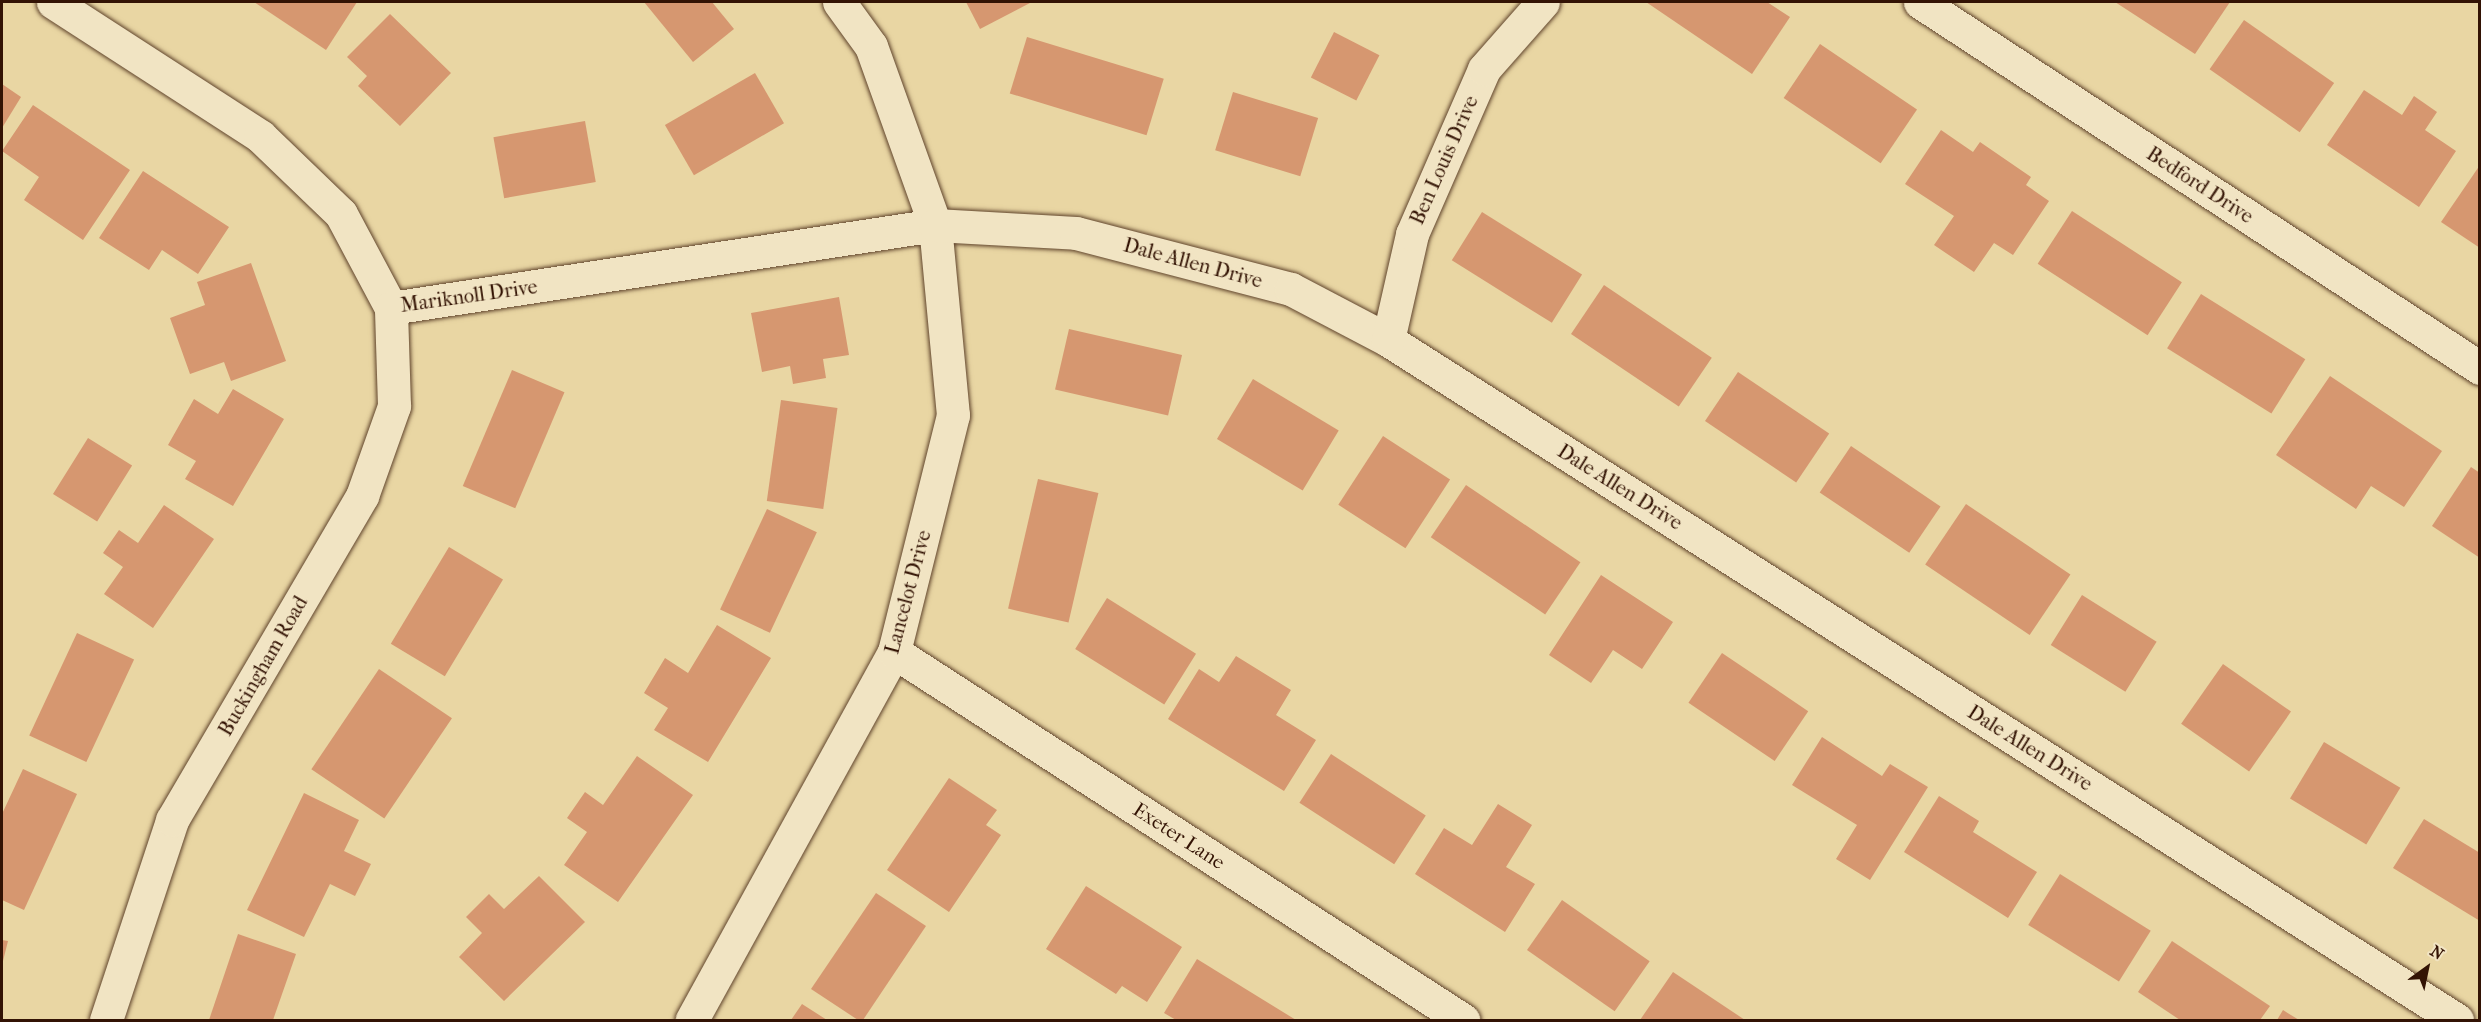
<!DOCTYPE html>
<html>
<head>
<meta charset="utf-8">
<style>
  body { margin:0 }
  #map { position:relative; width:2481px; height:1022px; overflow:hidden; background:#e9d6a3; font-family:"IM FELL French Canon",serif }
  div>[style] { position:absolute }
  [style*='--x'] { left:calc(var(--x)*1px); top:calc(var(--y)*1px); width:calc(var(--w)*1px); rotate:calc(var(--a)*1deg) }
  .building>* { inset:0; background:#d69770; transform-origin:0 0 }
  .roads { filter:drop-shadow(0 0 2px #60442c) drop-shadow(0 0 2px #60442c) }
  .minor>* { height:33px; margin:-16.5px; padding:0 16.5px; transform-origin:16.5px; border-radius:16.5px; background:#f1e4c3 }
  span { translate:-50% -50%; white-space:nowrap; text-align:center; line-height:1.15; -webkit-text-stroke:4.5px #f1e4c3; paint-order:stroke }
  .street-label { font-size:20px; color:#331304 }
  .frame { position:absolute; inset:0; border:3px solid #331304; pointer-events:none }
  .north { position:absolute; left:2397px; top:938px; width:60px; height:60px; -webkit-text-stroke:4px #f1e4c3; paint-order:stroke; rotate:33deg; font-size:16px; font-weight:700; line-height:24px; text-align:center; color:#331304 }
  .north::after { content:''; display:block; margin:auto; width:21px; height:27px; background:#331304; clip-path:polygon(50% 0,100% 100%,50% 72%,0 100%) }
</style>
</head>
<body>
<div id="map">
  <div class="building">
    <div style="clip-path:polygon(254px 2px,357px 2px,326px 50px)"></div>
    <div style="clip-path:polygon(644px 2px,712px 2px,734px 29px,693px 62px)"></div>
    <div style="clip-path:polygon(966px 2px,1029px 2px,1030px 3px,980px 29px)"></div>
    <div style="clip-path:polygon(1646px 2px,1767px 2px,1790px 17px,1752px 74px)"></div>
    <div style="clip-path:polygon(2115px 2px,2230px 2px,2195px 54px)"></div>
    <div style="clip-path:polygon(390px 14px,451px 73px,400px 126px,358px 86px,367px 76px,347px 57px)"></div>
    <div style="left:2244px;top:20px;width:110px;height:60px;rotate:35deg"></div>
    <div style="left:1334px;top:32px;width:51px;height:51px;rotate:27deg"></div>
    <div style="left:1027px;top:37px;width:143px;height:59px;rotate:17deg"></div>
    <div style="left:1820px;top:44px;width:117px;height:65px;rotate:34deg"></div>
    <div style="left:755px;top:73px;width:58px;height:104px;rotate:60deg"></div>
    <div style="clip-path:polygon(2px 84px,21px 97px,2px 128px)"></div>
    <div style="clip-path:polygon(2364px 90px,2402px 115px,2414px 96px,2437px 112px,2425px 130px,2456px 151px,2419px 207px,2327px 145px)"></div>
    <div style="left:1233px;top:92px;width:89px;height:61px;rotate:17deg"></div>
    <div style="clip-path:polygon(33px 105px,130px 170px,83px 240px,24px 200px,39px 177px,2px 151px)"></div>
    <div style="left:585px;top:121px;width:62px;height:93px;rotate:80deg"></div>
    <div style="clip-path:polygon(1941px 130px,1973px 152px,1980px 142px,2031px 177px,2026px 185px,2049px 201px,2013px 255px,1994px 243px,1974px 272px,1934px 245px,1954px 216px,1905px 184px)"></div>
    <div style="clip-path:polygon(2480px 165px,2480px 248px,2441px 222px)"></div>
    <div style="clip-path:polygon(143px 171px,229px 227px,198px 274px,162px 250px,149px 270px,99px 238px)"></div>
    <div style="left:2072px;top:211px;width:131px;height:63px;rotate:33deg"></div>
    <div style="left:1482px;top:212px;width:118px;height:57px;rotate:32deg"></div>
    <div style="clip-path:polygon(251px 263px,286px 361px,231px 381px,224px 362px,190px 374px,170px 318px,205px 305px,197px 282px)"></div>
    <div style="left:1604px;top:285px;width:130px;height:59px;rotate:34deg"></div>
    <div style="left:2201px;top:294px;width:123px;height:64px;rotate:32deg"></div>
    <div style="clip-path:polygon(839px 297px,849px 355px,823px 359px,826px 378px,793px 384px,790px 366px,762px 372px,751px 313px)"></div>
    <div style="left:1069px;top:329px;width:116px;height:62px;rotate:13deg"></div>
    <div style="left:512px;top:370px;width:57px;height:126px;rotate:23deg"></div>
    <div style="left:1738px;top:372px;width:110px;height:59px;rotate:34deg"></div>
    <div style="clip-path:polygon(2330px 376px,2442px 451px,2404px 507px,2371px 486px,2356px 509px,2276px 455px)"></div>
    <div style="left:1253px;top:379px;width:100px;height:70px;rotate:31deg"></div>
    <div style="clip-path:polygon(233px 389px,284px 419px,233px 506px,185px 479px,196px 461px,168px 445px,194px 399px,218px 414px)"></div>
    <div style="left:781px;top:400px;width:57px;height:102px;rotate:8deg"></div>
    <div style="left:1383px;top:436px;width:80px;height:82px;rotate:33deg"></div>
    <div style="left:88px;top:438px;width:52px;height:66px;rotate:32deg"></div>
    <div style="left:1851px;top:446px;width:108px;height:56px;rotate:34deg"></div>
    <div style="clip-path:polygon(2471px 467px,2480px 473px,2480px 558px,2432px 526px)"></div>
    <div style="left:1038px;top:479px;width:62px;height:133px;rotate:13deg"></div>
    <div style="left:1466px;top:485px;width:138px;height:63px;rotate:34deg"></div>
    <div style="left:1966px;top:504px;width:126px;height:73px;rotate:34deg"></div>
    <div style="clip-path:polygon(164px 505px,214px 539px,153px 628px,104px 594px,123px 567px,103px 553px,119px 530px,138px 543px)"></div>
    <div style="left:767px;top:509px;width:55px;height:111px;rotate:25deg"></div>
    <div style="left:449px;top:547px;width:63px;height:113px;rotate:31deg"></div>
    <div style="clip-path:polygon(1601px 575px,1673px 622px,1642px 669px,1613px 650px,1591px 683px,1549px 655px)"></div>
    <div style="left:2082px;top:595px;width:88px;height:59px;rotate:32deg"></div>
    <div style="left:1107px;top:598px;width:105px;height:60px;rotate:32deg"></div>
    <div style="clip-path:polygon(717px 625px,771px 658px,708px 762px,654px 730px,668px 708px,644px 693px,665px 658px,688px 673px)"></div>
    <div style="left:77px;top:633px;width:63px;height:113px;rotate:25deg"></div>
    <div style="left:1722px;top:653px;width:104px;height:60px;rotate:34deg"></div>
    <div style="clip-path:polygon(1236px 656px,1291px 690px,1276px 715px,1316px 740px,1284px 791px,1168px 719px,1199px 669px,1219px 682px)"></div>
    <div style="left:2223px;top:664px;width:83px;height:73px;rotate:35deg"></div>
    <div style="left:379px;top:669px;width:88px;height:121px;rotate:34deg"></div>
    <div style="clip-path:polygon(1822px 737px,1882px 776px,1890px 764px,1928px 787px,1870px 880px,1836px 859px,1857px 825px,1792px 785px)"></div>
    <div style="left:2324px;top:742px;width:89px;height:66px;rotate:31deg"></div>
    <div style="left:1331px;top:754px;width:113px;height:58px;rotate:33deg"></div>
    <div style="clip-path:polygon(637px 756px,693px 795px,618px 902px,564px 865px,587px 832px,567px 818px,585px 792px,603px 805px)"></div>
    <div style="clip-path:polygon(23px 769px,77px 794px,24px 910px,2px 900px,2px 814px)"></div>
    <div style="clip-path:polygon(949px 778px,997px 810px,986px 825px,1001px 835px,949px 912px,887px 870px)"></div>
    <div style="clip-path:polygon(304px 793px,359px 820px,344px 851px,371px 864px,355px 896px,330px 884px,304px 937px,247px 910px)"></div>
    <div style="clip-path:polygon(1939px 796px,1979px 821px,1973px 832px,2037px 872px,2008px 918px,1904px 852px)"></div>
    <div style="clip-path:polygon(1498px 804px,1532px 825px,1506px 867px,1535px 884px,1505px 932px,1415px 874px,1444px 828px,1472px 845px)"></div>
    <div style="clip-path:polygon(2424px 819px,2480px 853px,2480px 921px,2393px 868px)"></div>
    <div style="left:2060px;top:874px;width:107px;height:60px;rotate:32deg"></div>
    <div style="clip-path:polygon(539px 876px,585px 922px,504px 1001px,459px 957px,482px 933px,466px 917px,489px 894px,504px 909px)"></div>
    <div style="clip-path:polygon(1086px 886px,1182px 947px,1147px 1002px,1122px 986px,1116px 994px,1046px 949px)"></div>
    <div style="clip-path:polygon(876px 893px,926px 926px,863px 1020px,858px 1020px,811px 989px)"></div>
    <div style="left:1562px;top:900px;width:107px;height:61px;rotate:35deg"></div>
    <div style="clip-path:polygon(238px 934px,296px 954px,273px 1020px,209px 1020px)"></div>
    <div style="clip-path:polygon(2px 940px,8px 941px,2px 965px)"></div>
    <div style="clip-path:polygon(2172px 941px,2270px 1006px,2260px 1020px,2180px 1020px,2138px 992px)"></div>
    <div style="clip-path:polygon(1197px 959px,1296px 1020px,1176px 1020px,1164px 1013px)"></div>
    <div style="clip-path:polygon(1673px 972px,1745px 1020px,1640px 1020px)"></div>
    <div style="clip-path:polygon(802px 1004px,827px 1020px,791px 1020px)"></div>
    <div style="clip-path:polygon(2283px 1010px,2299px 1020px,2277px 1020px)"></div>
  </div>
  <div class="roads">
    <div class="minor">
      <div style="--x:53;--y:2;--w:247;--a:32.9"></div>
      <div style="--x:260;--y:136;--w:112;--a:43.9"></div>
      <div style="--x:341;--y:214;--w:106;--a:62"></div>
      <div style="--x:391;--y:308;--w:550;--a:-8.67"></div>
      <div style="--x:935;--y:225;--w:191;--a:84.6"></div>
      <div style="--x:953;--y:415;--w:244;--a:104"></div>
      <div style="--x:894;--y:652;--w:420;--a:118.8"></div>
      <div style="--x:839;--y:2;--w:54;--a:54"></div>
      <div style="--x:871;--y:46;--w:190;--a:70.3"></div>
      <div style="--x:935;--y:225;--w:141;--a:3.2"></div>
      <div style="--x:1076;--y:233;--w:222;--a:14.6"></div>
      <div style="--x:1291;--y:289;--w:110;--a:27.7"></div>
      <div style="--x:1388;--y:340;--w:1267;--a:32.46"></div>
      <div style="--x:1920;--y:2;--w:669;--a:33.17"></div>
      <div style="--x:1388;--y:340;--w:109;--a:-77.2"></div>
      <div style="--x:1412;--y:234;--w:180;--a:-66.4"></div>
      <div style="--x:1484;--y:69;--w:89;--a:-48.6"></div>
      <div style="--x:894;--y:652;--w:678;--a:32.89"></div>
      <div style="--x:106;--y:1020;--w:211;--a:-71.7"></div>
      <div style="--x:172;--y:820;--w:376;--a:-59.6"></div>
      <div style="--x:362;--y:496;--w:96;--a:-70.4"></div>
      <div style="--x:394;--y:406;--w:98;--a:-91.8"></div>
    </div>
  </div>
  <div class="street-label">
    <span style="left:1444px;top:160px;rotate:-66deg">Ben Louis Drive</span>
    <span style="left:2200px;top:185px;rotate:33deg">Bedford Drive</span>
    <span style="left:1193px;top:263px;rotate:15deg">Dale Allen Drive</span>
    <span style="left:469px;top:296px;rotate:-8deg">Mariknoll Drive</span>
    <span style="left:1620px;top:487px;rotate:32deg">Dale Allen Drive</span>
    <span style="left:908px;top:592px;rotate:-75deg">Lancelot Drive</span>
    <span style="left:263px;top:666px;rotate:-60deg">Buckingham Road</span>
    <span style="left:2030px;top:748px;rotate:32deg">Dale Allen Drive</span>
    <span style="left:1179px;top:836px;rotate:33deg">Exeter Lane</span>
  </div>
  <div class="frame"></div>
  <div class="north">N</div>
</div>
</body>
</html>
